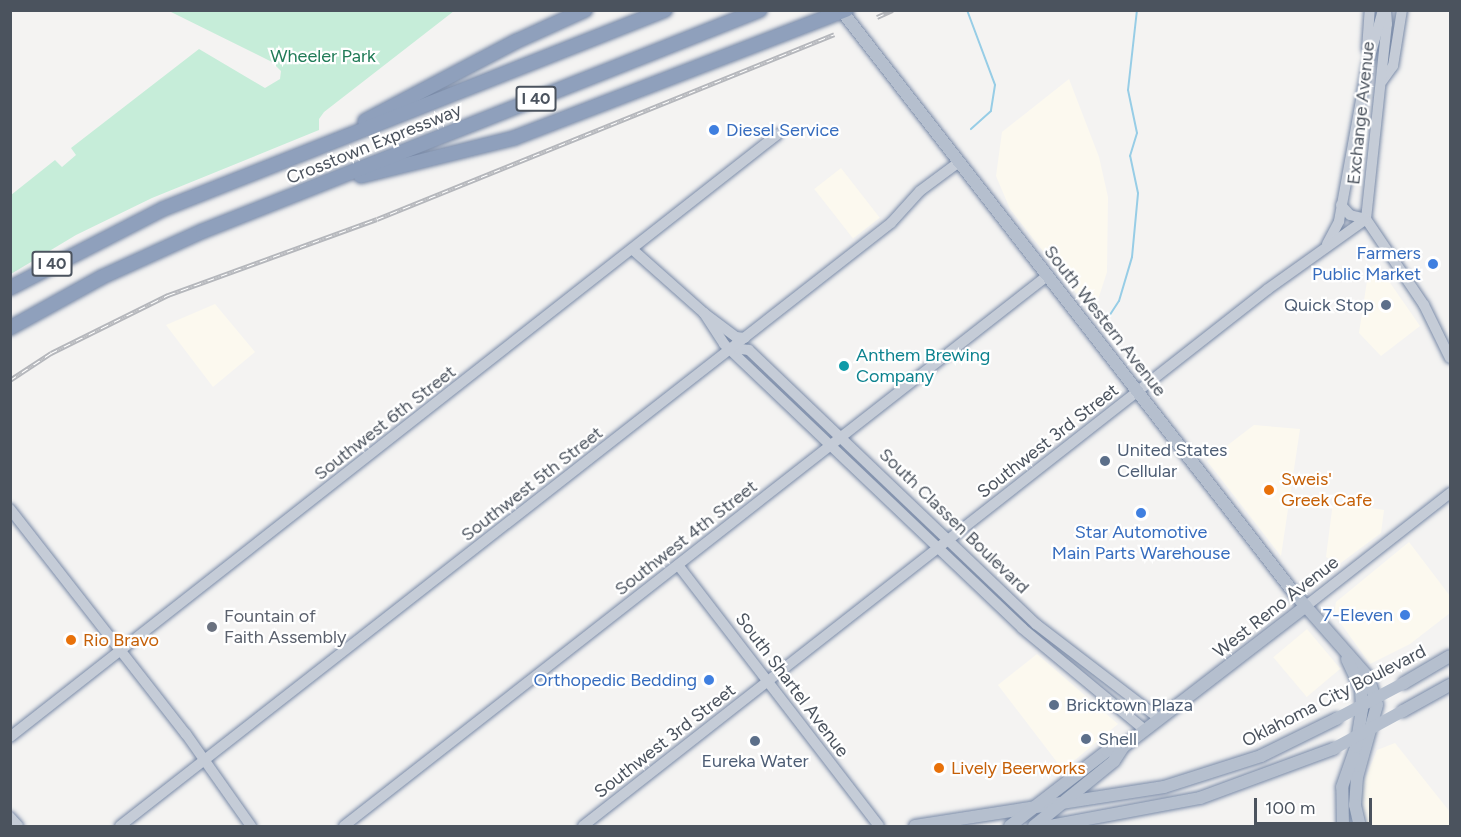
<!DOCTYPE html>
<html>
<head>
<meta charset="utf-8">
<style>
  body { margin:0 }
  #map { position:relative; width:1461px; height:837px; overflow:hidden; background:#f4f3f2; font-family:Figtree,sans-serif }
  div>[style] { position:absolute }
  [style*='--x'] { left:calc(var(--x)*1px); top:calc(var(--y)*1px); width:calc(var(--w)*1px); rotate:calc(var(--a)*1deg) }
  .commercial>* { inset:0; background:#fcf9ef; transform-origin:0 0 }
  .green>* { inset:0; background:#c6edd9 }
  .stream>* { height:2px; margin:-1px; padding:0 1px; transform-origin:1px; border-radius:1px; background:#97cde6 }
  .roads { filter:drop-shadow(0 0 2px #7a8ba8) drop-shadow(0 0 2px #7a8ba8) }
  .secondary>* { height:10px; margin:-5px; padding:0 5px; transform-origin:5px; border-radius:5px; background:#c5ccd7 }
  .primary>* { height:12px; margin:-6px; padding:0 6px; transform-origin:6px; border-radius:6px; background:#b5bfce }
  .highway>* { height:14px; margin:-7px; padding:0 7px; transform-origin:7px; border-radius:7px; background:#8fa0bc }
  .rail>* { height:4.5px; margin-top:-2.25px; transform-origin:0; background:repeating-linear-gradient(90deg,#fff 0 7px,#b5b7bc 0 14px); box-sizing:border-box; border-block:2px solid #b5b7bc }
  .primary-bridge>* { height:12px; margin:-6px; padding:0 6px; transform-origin:6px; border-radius:6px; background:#b5bfce }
  .dots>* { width:16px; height:16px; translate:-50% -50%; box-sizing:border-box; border:3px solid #fff; border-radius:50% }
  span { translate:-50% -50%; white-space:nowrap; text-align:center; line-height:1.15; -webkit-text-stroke:4.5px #fff; paint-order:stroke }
  .shield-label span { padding:2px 4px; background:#fff; border:2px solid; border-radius:4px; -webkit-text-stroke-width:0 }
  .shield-label { font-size:16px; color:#4b535e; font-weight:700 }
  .park-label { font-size:18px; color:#207b57 }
  .street-label { font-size:18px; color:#4b535e }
  .shop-label { font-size:18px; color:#366cbe }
  .left { translate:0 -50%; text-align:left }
  .right { translate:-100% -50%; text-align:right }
  .service-label { font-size:18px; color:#4e5e75 }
  .culture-label { font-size:18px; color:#0d838f }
  .food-label { font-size:18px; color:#c56008 }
  .worship-label { font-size:18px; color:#5b616d }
  .frame { position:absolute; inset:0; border:12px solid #4b535e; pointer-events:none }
  .scale { position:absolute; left:1254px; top:798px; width:118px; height:27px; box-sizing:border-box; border:3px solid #4b535e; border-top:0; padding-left:8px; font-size:18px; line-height:21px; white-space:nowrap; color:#4b535e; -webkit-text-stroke:4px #fff; paint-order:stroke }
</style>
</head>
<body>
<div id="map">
  <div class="commercial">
    <div style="clip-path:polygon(1069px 79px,1099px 157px,1108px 197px,1107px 272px,1093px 315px,1010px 209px,996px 176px,1002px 132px)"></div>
    <div style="left:841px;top:168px;width:63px;height:34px;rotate:52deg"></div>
    <div style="clip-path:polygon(1377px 264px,1420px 326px,1381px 356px,1359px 333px,1369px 268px)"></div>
    <div style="clip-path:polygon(215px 304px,255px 352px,213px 387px,166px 325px)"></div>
    <div style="clip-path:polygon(1254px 425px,1300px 429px,1281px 556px,1207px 461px)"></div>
    <div style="clip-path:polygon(1333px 502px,1384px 510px,1381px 533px,1338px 565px,1326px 557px)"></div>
    <div style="clip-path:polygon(1409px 542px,1450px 596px,1450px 613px,1410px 644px,1370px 664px,1334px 614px,1336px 602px)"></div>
    <div style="left:1307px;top:629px;width:52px;height:44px;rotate:50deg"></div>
    <div style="clip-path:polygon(1037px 654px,1118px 724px,1063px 770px,998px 685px)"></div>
    <div style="clip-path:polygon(1395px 743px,1450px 812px,1450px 826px,1366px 826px,1361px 799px,1363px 784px,1377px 750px)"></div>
  </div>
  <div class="green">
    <div style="clip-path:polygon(169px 11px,454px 11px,324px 112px,319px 119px,319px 130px,152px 198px,76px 235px,11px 274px,11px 195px,55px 160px,62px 167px,76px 155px,71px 148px,199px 49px,265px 88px,280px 79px,281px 71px,272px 62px)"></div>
  </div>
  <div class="stream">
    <div style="--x:967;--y:10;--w:80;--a:69.5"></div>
    <div style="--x:995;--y:85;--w:26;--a:99"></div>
    <div style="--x:991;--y:111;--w:27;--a:138"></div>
    <div style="--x:1102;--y:327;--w:31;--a:-57"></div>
    <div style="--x:1119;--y:301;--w:46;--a:-73.5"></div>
    <div style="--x:1132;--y:257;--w:64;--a:-84.6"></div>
    <div style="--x:1138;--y:193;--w:38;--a:-102"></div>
    <div style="--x:1130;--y:156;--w:24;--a:-73"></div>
    <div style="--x:1137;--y:133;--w:44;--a:-101.8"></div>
    <div style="--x:1128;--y:90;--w:81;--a:-83.6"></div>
  </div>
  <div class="roads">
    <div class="secondary">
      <div style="--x:1367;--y:49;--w:39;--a:-86"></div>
      <div style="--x:1382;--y:81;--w:19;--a:-54"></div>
      <div style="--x:1393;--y:66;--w:57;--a:-80.9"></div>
      <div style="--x:1341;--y:205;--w:13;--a:48"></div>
      <div style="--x:1350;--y:215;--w:16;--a:14"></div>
      <div style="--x:1366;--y:219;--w:196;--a:-83.9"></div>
      <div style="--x:1387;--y:24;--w:14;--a:-94"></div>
      <div style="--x:1366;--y:219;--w:104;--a:56"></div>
      <div style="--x:1424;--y:305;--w:59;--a:63.9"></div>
      <div style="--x:1327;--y:244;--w:26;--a:-62"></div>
      <div style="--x:1339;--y:221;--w:157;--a:-79.7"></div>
      <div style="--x:1367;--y:67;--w:59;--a:-74.3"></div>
      <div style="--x:632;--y:249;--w:96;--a:41.6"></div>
      <div style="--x:704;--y:313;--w:40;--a:37"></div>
      <div style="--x:736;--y:337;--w:9;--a:6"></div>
      <div style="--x:704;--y:313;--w:37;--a:57"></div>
      <div style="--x:724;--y:344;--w:412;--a:43.6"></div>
      <div style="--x:1022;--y:628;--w:160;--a:39.7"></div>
      <div style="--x:733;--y:348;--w:16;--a:7"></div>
      <div style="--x:749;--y:350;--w:397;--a:43.7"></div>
      <div style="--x:1036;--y:624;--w:156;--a:37.5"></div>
      <div style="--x:10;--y:509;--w:286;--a:52"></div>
      <div style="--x:186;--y:734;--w:113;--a:54.8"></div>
      <div style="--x:678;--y:565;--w:329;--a:52.4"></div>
      <div style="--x:1306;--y:606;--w:183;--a:-38.1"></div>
      <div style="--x:10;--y:737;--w:976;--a:-38.14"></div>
      <div style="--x:10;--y:817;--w:12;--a:48"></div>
      <div style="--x:120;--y:826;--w:979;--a:-38.03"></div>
      <div style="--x:891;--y:223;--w:43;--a:-47.8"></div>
      <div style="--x:920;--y:191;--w:49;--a:-36.6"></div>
      <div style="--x:344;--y:826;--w:893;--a:-38.04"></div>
      <div style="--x:583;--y:826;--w:870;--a:-38.09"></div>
      <div style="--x:1268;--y:289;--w:120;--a:-35.5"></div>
    </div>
    <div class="primary">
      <div style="--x:841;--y:10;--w:738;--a:52.15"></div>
      <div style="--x:1294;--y:593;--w:112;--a:48.6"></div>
      <div style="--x:1368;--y:677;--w:29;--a:72"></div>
      <div style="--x:1377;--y:705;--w:75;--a:105.5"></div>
      <div style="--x:1357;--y:777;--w:28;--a:94"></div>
      <div style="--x:1355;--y:805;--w:22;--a:77"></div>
      <div style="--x:1404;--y:683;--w:53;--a:-30.4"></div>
      <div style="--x:1403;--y:711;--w:54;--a:-29"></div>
      <div style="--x:915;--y:826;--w:252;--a:-8.9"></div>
      <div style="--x:1164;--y:787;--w:102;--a:-17.7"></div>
      <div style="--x:1261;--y:756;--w:84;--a:-26.3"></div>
      <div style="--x:1010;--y:826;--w:123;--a:-37.7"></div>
      <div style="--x:1107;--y:751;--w:16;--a:-14"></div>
      <div style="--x:1123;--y:747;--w:231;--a:-37.6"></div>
      <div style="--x:1034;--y:826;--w:103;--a:-39.1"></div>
      <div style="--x:1114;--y:761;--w:17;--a:-57"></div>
      <div style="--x:1050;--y:826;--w:153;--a:-10.6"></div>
      <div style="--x:1200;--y:798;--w:142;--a:-20.2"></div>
      <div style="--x:1343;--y:826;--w:39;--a:-91"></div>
      <div style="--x:1342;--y:787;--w:42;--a:-70.7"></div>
      <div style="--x:1356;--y:747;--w:38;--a:-81"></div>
      <div style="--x:1362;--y:709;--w:20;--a:-93"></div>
      <div style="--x:1361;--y:689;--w:33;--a:-115"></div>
    </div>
    <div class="highway">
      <div style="--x:365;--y:121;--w:172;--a:-27.8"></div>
      <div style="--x:517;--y:41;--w:75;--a:-24.5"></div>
      <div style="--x:361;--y:176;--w:158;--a:-13.9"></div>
      <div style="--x:514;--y:138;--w:356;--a:-21.1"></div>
      <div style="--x:10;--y:288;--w:172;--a:-27.3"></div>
      <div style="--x:163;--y:209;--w:540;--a:-21.62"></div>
      <div style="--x:10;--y:328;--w:105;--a:-29"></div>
      <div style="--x:102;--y:277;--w:111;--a:-24.5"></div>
      <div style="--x:203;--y:231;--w:599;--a:-21.64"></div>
    </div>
  </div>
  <div class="rail">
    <div style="--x:877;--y:17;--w:17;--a:-24"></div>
    <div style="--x:10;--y:380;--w:49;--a:-33.4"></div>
    <div style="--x:51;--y:353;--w:131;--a:-26.4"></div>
    <div style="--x:168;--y:295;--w:222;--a:-20"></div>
    <div style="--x:377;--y:219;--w:493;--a:-22"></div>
  </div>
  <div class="primary-bridge">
    <div style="--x:1336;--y:719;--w:77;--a:-27.9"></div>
    <div style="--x:1333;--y:749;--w:80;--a:-28.5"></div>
  </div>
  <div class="dots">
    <div style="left:714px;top:130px;background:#3f7fe0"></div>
    <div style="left:1433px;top:264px;background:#3f7fe0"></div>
    <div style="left:1386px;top:305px;background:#5c6f8a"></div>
    <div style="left:844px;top:366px;background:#0f9aa8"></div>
    <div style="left:1105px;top:461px;background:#5c6f8a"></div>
    <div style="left:1269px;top:490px;background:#e8710a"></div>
    <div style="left:1141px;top:513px;background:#3f7fe0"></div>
    <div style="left:1405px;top:615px;background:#3f7fe0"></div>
    <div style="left:212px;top:627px;background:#6b7280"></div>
    <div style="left:71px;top:640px;background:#e8710a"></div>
    <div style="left:709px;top:680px;background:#3f7fe0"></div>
    <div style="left:1054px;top:705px;background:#5c6f8a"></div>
    <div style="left:1086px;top:739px;background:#5c6f8a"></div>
    <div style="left:755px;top:741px;background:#5c6f8a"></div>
    <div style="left:939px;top:768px;background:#e8710a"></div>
  </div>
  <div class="shield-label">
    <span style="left:536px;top:99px">I 40</span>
    <span style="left:52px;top:264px">I 40</span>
  </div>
  <div class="park-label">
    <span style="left:323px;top:56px">Wheeler Park</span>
  </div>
  <div class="street-label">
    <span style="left:1361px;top:113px;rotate:-84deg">Exchange Avenue</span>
    <span style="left:374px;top:144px;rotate:-22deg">Crosstown Expressway</span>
    <span style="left:1105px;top:321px;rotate:52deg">South Western Avenue</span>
    <span style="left:385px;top:423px;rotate:-38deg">Southwest 6th Street</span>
    <span style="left:1048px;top:441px;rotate:-38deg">Southwest 3rd Street</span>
    <span style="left:532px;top:484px;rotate:-38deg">Southwest 5th Street</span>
    <span style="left:954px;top:521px;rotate:44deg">South Classen Boulevard</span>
    <span style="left:686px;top:538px;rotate:-38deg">Southwest 4th Street</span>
    <span style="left:1276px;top:607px;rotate:-38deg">West Reno Avenue</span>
    <span style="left:792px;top:685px;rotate:53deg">South Shartel Avenue</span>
    <span style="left:1334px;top:696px;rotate:-27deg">Oklahoma City Boulevard</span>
    <span style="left:665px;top:741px;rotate:-38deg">Southwest 3rd Street</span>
  </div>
  <div class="shop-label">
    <span class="left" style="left:726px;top:130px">Diesel Service</span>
    <span class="right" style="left:1421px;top:264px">Farmers<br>Public Market</span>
    <span style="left:1141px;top:543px">Star Automotive<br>Main Parts Warehouse</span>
    <span class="right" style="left:1393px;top:615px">7-Eleven</span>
    <span class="right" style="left:697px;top:680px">Orthopedic Bedding</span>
  </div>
  <div class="service-label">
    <span class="right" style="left:1374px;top:305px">Quick Stop</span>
    <span class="left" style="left:1117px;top:461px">United States<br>Cellular</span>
    <span class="left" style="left:1066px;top:705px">Bricktown Plaza</span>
    <span class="left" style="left:1098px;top:739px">Shell</span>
    <span style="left:755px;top:761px">Eureka Water</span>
  </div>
  <div class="culture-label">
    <span class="left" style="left:856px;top:366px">Anthem Brewing<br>Company</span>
  </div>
  <div class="food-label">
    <span class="left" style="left:1281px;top:490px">Sweis'<br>Greek Cafe</span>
    <span class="left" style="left:83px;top:640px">Rio Bravo</span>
    <span class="left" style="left:951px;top:768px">Lively Beerworks</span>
  </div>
  <div class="worship-label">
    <span class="left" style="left:224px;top:627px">Fountain of<br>Faith Assembly</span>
  </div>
  <div class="frame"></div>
  <div class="scale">100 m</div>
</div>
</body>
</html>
